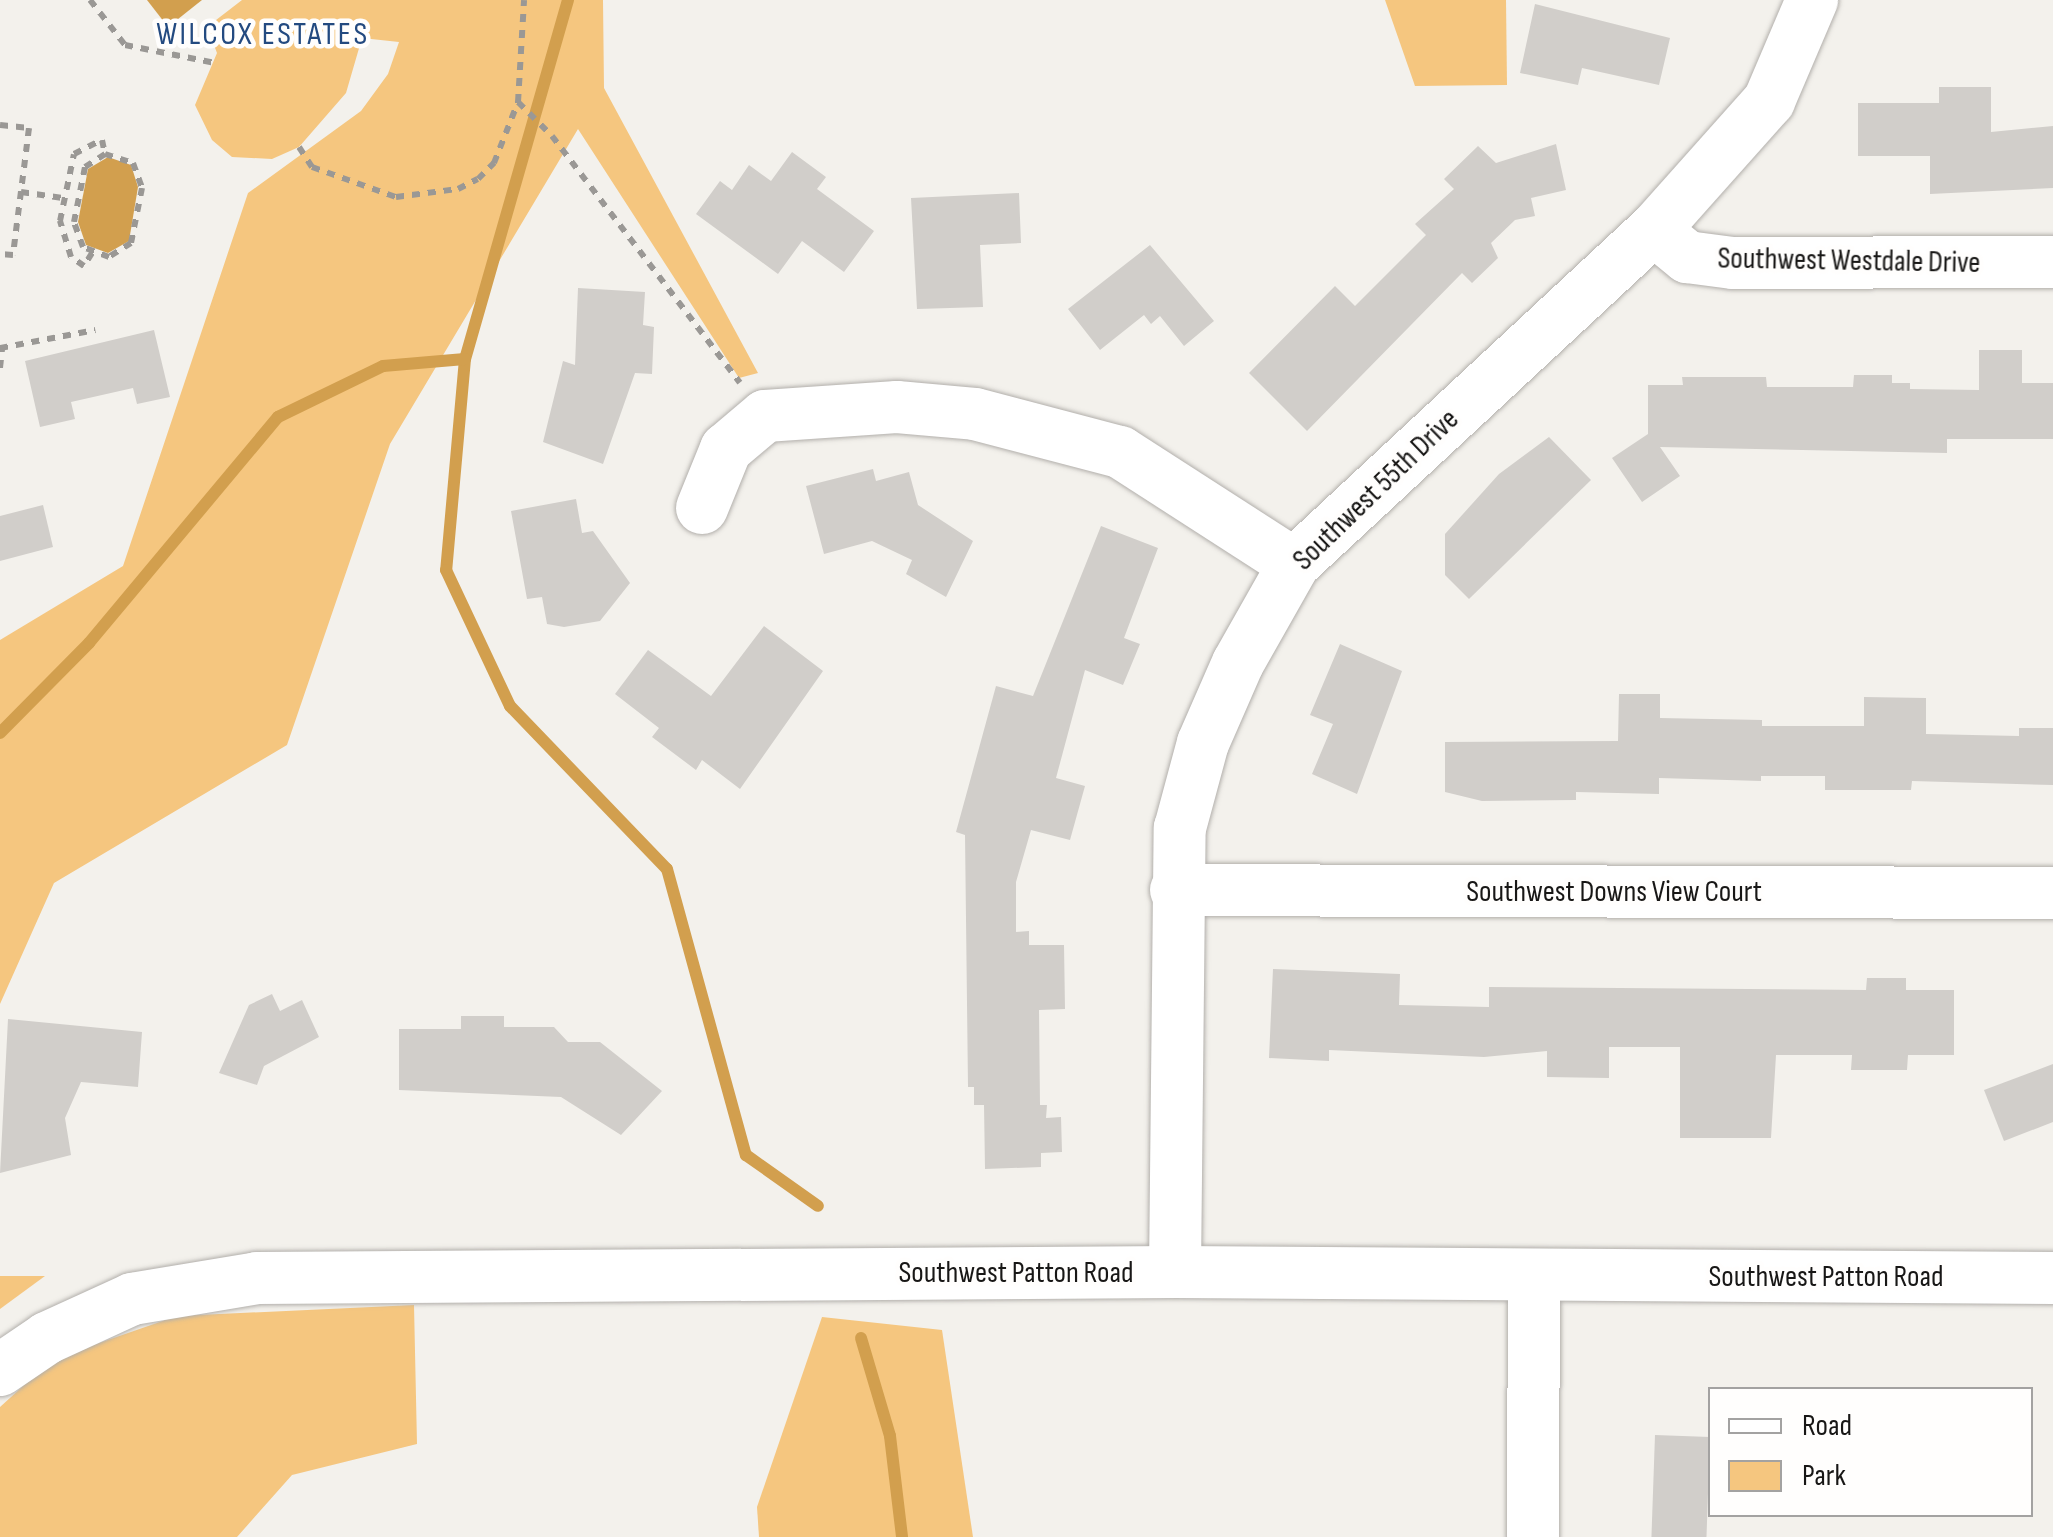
<!DOCTYPE html>
<html>
<head>
<meta charset="utf-8">
<style>
  body { margin:0 }
  #map { position:relative; width:2053px; height:1537px; overflow:hidden; background:#f3f1ec; font-family:"Sofia Sans Condensed",sans-serif }
  div>[style] { position:absolute }
  [style*='--x'] { left:calc(var(--x)*1px); top:calc(var(--y)*1px); width:calc(var(--w)*1px); rotate:calc(var(--a)*1deg) }
  .green>* { inset:0; background:#f5c67f }
  .water>* { inset:0; background:#d29f4e }
  .stream>* { height:12px; margin:-6px; padding:0 6px; transform-origin:6px; border-radius:6px; background:#d29f4e }
  .building>* { inset:0; background:#d1ceca; transform-origin:0 0 }
  .path>* { height:6px; margin-top:-3px; transform-origin:0; background:repeating-linear-gradient(90deg,#9a9895 0 8px,transparent 0 16px) }
  .roads { filter:drop-shadow(0 0 2px #b2afab) drop-shadow(0 0 2px #b2afab) }
  .minor>* { height:52px; margin:-26px; padding:0 26px; transform-origin:26px; border-radius:26px; background:#fff }
  span { translate:-50% -50%; white-space:nowrap; text-align:center; line-height:1.15; -webkit-text-stroke:9px #fffefd; paint-order:stroke }
  .street-label { font-size:30px; color:#181716 }
  .neighbourhood-label { font-size:32px; color:#234a80; letter-spacing:2.5px }
  .legend { position:absolute; left:1708px; top:1387px; width:325px; height:130px; box-sizing:border-box; background:#fffefd; border:2px solid #a3a2a1; margin:0; padding:12px 18px; list-style:none; font-size:30px; color:#181716 }
  .legend li { display:flex; align-items:center; gap:20px; height:50px }
  .legend b { width:50px; border:2px solid #a3a2a1 }
</style>
</head>
<body>
<div id="map">
  <div class="green">
    <div style="clip-path:polygon(242px 0,603px 0,604px 88px,758px 373px,739px 378px,578px 129px,390px 444px,287px 745px,54px 883px,0 1004px,0 640px,123px 566px,248px 193px,361px 111px,388px 74px,399px 42px,362px 38px,346px 93px,299px 147px,272px 159px,232px 157px,212px 140px,195px 105px,217px 53px,207px 27px)"></div>
    <div style="clip-path:polygon(1385px 0,1506px 0,1507px 85px,1415px 86px)"></div>
    <div style="clip-path:polygon(0 1276px,45px 1276px,0 1309px)"></div>
    <div style="clip-path:polygon(414px 1305px,417px 1444px,292px 1475px,237px 1537px,0 1537px,0 1407px,53px 1359px,177px 1316px)"></div>
    <div style="clip-path:polygon(822px 1317px,942px 1330px,973px 1537px,759px 1537px,757px 1507px)"></div>
  </div>
  <div class="water">
    <div style="clip-path:polygon(147px 0,202px 0,168px 27px)"></div>
    <div style="clip-path:polygon(108px 157px,131px 165px,138px 187px,129px 241px,108px 253px,86px 245px,78px 222px,88px 169px)"></div>
  </div>
  <div class="stream">
    <div style="--x:568;--y:0;--w:373;--a:106"></div>
    <div style="--x:465;--y:359;--w:212;--a:95.1"></div>
    <div style="--x:446;--y:570;--w:150;--a:64.8"></div>
    <div style="--x:510;--y:706;--w:226;--a:46.1"></div>
    <div style="--x:667;--y:869;--w:297;--a:74.6"></div>
    <div style="--x:746;--y:1155;--w:88;--a:35.3"></div>
    <div style="--x:0;--y:733;--w:127;--a:-45.3"></div>
    <div style="--x:89;--y:643;--w:295;--a:-50.1"></div>
    <div style="--x:278;--y:417;--w:117;--a:-25.9"></div>
    <div style="--x:383;--y:366;--w:82;--a:-4.9"></div>
    <div style="--x:861;--y:1338;--w:102;--a:73.5"></div>
    <div style="--x:890;--y:1436;--w:102;--a:83.2"></div>
  </div>
  <div class="building">
    <div style="clip-path:polygon(1535px 4px,1670px 38px,1659px 85px,1582px 68px,1578px 85px,1520px 73px)"></div>
    <div style="clip-path:polygon(1939px 87px,1991px 87px,1991px 132px,2053px 126px,2053px 188px,1930px 194px,1930px 156px,1858px 156px,1858px 103px,1939px 103px)"></div>
    <div style="clip-path:polygon(1556px 144px,1566px 190px,1531px 198px,1535px 216px,1515px 220px,1491px 243px,1498px 258px,1472px 283px,1462px 273px,1307px 431px,1249px 373px,1335px 286px,1355px 306px,1426px 235px,1415px 224px,1454px 189px,1444px 179px,1478px 146px,1496px 163px)"></div>
    <div style="clip-path:polygon(792px 152px,826px 177px,817px 189px,874px 231px,844px 272px,802px 241px,778px 274px,696px 214px,720px 181px,732px 190px,749px 165px,771px 181px)"></div>
    <div style="clip-path:polygon(1019px 193px,1021px 243px,980px 245px,983px 307px,917px 309px,911px 198px)"></div>
    <div style="clip-path:polygon(1150px 245px,1214px 321px,1184px 346px,1160px 316px,1151px 324px,1144px 315px,1100px 350px,1068px 309px)"></div>
    <div style="clip-path:polygon(578px 288px,645px 292px,643px 325px,654px 327px,652px 374px,635px 373px,603px 464px,543px 442px,563px 361px,575px 365px)"></div>
    <div style="clip-path:polygon(154px 330px,170px 397px,137px 404px,133px 388px,71px 402px,75px 419px,40px 427px,25px 361px)"></div>
    <div style="clip-path:polygon(1979px 350px,2022px 350px,2022px 383px,2053px 383px,2053px 439px,1947px 439px,1947px 453px,1660px 447px,1680px 476px,1642px 502px,1612px 458px,1648px 434px,1648px 385px,1683px 385px,1682px 377px,1766px 377px,1767px 387px,1853px 387px,1854px 375px,1892px 375px,1892px 383px,1910px 383px,1910px 389px,1979px 390px)"></div>
    <div style="clip-path:polygon(1549px 437px,1591px 480px,1469px 599px,1445px 575px,1445px 534px,1499px 474px)"></div>
    <div style="clip-path:polygon(873px 469px,876px 481px,909px 472px,918px 505px,973px 541px,946px 597px,906px 574px,912px 560px,872px 541px,824px 554px,806px 486px)"></div>
    <div style="clip-path:polygon(576px 499px,582px 533px,593px 531px,630px 583px,600px 621px,564px 627px,547px 624px,542px 597px,527px 599px,511px 511px)"></div>
    <div style="clip-path:polygon(43px 505px,53px 547px,0 561px,0 516px)"></div>
    <div style="clip-path:polygon(1101px 526px,1158px 548px,1124px 638px,1140px 644px,1123px 685px,1085px 670px,1056px 778px,1085px 786px,1070px 840px,1031px 830px,1016px 882px,1016px 932px,1029px 931px,1029px 945px,1064px 945px,1065px 1009px,1039px 1010px,1040px 1105px,1047px 1105px,1046px 1118px,1061px 1117px,1062px 1152px,1041px 1153px,1041px 1167px,985px 1169px,984px 1105px,974px 1105px,974px 1087px,968px 1087px,965px 835px,956px 832px,996px 686px,1033px 696px)"></div>
    <div style="clip-path:polygon(764px 626px,823px 671px,740px 789px,702px 760px,696px 770px,652px 737px,659px 728px,615px 694px,648px 650px,711px 696px)"></div>
    <div style="clip-path:polygon(1340px 644px,1402px 671px,1357px 794px,1312px 774px,1333px 724px,1310px 715px)"></div>
    <div style="clip-path:polygon(1619px 694px,1660px 694px,1660px 718px,1762px 720px,1762px 726px,1864px 726px,1864px 697px,1926px 698px,1926px 734px,2019px 736px,2019px 728px,2053px 728px,2053px 785px,1912px 781px,1911px 790px,1825px 790px,1825px 776px,1761px 776px,1761px 781px,1659px 778px,1659px 794px,1576px 792px,1576px 800px,1482px 801px,1445px 792px,1445px 742px,1618px 741px)"></div>
    <div style="clip-path:polygon(1273px 969px,1400px 974px,1399px 1005px,1489px 1007px,1489px 987px,1866px 990px,1867px 978px,1906px 978px,1906px 990px,1954px 990px,1954px 1055px,1908px 1055px,1907px 1070px,1851px 1070px,1852px 1055px,1776px 1055px,1771px 1138px,1680px 1138px,1680px 1047px,1609px 1047px,1609px 1078px,1547px 1077px,1547px 1051px,1484px 1057px,1329px 1050px,1329px 1061px,1269px 1058px)"></div>
    <div style="clip-path:polygon(272px 994px,280px 1011px,302px 1000px,319px 1037px,264px 1066px,257px 1085px,219px 1073px,249px 1005px)"></div>
    <div style="clip-path:polygon(461px 1016px,504px 1016px,504px 1027px,554px 1027px,568px 1042px,600px 1042px,662px 1091px,621px 1135px,561px 1097px,399px 1090px,399px 1029px,461px 1029px)"></div>
    <div style="clip-path:polygon(8px 1019px,142px 1032px,138px 1087px,81px 1082px,65px 1118px,71px 1155px,0 1173px)"></div>
    <div style="clip-path:polygon(2053px 1064px,2053px 1122px,2004px 1141px,1984px 1090px)"></div>
    <div style="left:1655px;top:1435px;width:55px;height:102px;rotate:2deg"></div>
  </div>
  <div class="path">
    <div style="--x:90;--y:0;--w:57;--a:52.1"></div>
    <div style="--x:125;--y:45;--w:92;--a:11.3"></div>
    <div style="--x:518;--y:102;--w:48;--a:45"></div>
    <div style="--x:552;--y:136;--w:310;--a:52.7"></div>
    <div style="--x:0;--y:125;--w:29;--a:6"></div>
    <div style="--x:29;--y:128;--w:128;--a:97.2"></div>
    <div style="--x:13;--y:255;--w:13;--a:-176"></div>
    <div style="--x:299;--y:147;--w:24;--a:57"></div>
    <div style="--x:312;--y:167;--w:89;--a:19.7"></div>
    <div style="--x:396;--y:197;--w:63;--a:-7.4"></div>
    <div style="--x:458;--y:189;--w:22;--a:-27"></div>
    <div style="--x:478;--y:179;--w:23;--a:-45"></div>
    <div style="--x:494;--y:163;--w:66;--a:-68.5"></div>
    <div style="--x:518;--y:102;--w:102;--a:-86.6"></div>
    <div style="--x:105;--y:154;--w:29;--a:18"></div>
    <div style="--x:133;--y:163;--w:27;--a:70"></div>
    <div style="--x:142;--y:188;--w:56;--a:101.3"></div>
    <div style="--x:131;--y:243;--w:26;--a:148"></div>
    <div style="--x:109;--y:257;--w:28;--a:-159"></div>
    <div style="--x:83;--y:247;--w:27;--a:-110"></div>
    <div style="--x:74;--y:222;--w:56;--a:-78.7"></div>
    <div style="--x:85;--y:167;--w:24;--a:-33"></div>
    <div style="--x:21;--y:192;--w:42;--a:8.1"></div>
    <div style="--x:92;--y:253;--w:15;--a:122"></div>
    <div style="--x:84;--y:266;--w:16;--a:-145"></div>
    <div style="--x:71;--y:257;--w:38;--a:-107"></div>
    <div style="--x:60;--y:221;--w:68;--a:-78.2"></div>
    <div style="--x:74;--y:154;--w:31;--a:-27"></div>
    <div style="--x:102;--y:140;--w:14;--a:78"></div>
    <div style="--x:0;--y:348;--w:97;--a:-10.7"></div>
    <div style="--x:0;--y:368;--w:20;--a:-84"></div>
  </div>
  <div class="roads">
    <div class="minor">
      <div style="--x:1654;--y:230;--w:43;--a:39.3"></div>
      <div style="--x:1687;--y:257;--w:46;--a:7.4"></div>
      <div style="--x:1733;--y:263;--w:320;--a:-0.2"></div>
      <div style="--x:702;--y:508;--w:64;--a:-67.9"></div>
      <div style="--x:726;--y:449;--w:51;--a:-40.2"></div>
      <div style="--x:765;--y:416;--w:132;--a:-3.9"></div>
      <div style="--x:897;--y:407;--w:78;--a:5.1"></div>
      <div style="--x:975;--y:414;--w:150;--a:14.7"></div>
      <div style="--x:1120;--y:452;--w:207;--a:32.8"></div>
      <div style="--x:1176;--y:890;--w:877;--a:0.2"></div>
      <div style="--x:1175;--y:1272;--w:444;--a:-89.4"></div>
      <div style="--x:1180;--y:828;--w:88;--a:-74.9"></div>
      <div style="--x:1203;--y:743;--w:87;--a:-66.4"></div>
      <div style="--x:1238;--y:663;--w:114;--a:-60.5"></div>
      <div style="--x:1294;--y:564;--w:491;--a:-42.9"></div>
      <div style="--x:1654;--y:230;--w:173;--a:-48.3"></div>
      <div style="--x:1769;--y:101;--w:110;--a:-66.9"></div>
      <div style="--x:0;--y:1370;--w:57;--a:-34.2"></div>
      <div style="--x:47;--y:1338;--w:94;--a:-24.6"></div>
      <div style="--x:132;--y:1299;--w:127;--a:-9.5"></div>
      <div style="--x:257;--y:1278;--w:918;--a:-0.37"></div>
      <div style="--x:1175;--y:1272;--w:878;--a:0.39"></div>
      <div style="--x:1533;--y:1537;--w:262;--a:-89.8"></div>
    </div>
  </div>
  <div class="street-label">
    <span style="left:1849px;top:261px;rotate:1deg">Southwest Westdale Drive</span>
    <span style="left:1376px;top:490px;rotate:-44deg">Southwest 55th Drive</span>
    <span style="left:1614px;top:892px">Southwest Downs View Court</span>
    <span style="left:1016px;top:1273px">Southwest Patton Road</span>
    <span style="left:1826px;top:1277px">Southwest Patton Road</span>
  </div>
  <div class="neighbourhood-label">
    <span style="left:263px;top:35px">WILCOX ESTATES</span>
  </div>
  <ul class="legend">
  <li><b style="height:12px;background:#fff"></b>Road</li>
  <li><b style="height:28px;background:#f5c67f"></b>Park</li>
  </ul>
</div>
</body>
</html>
